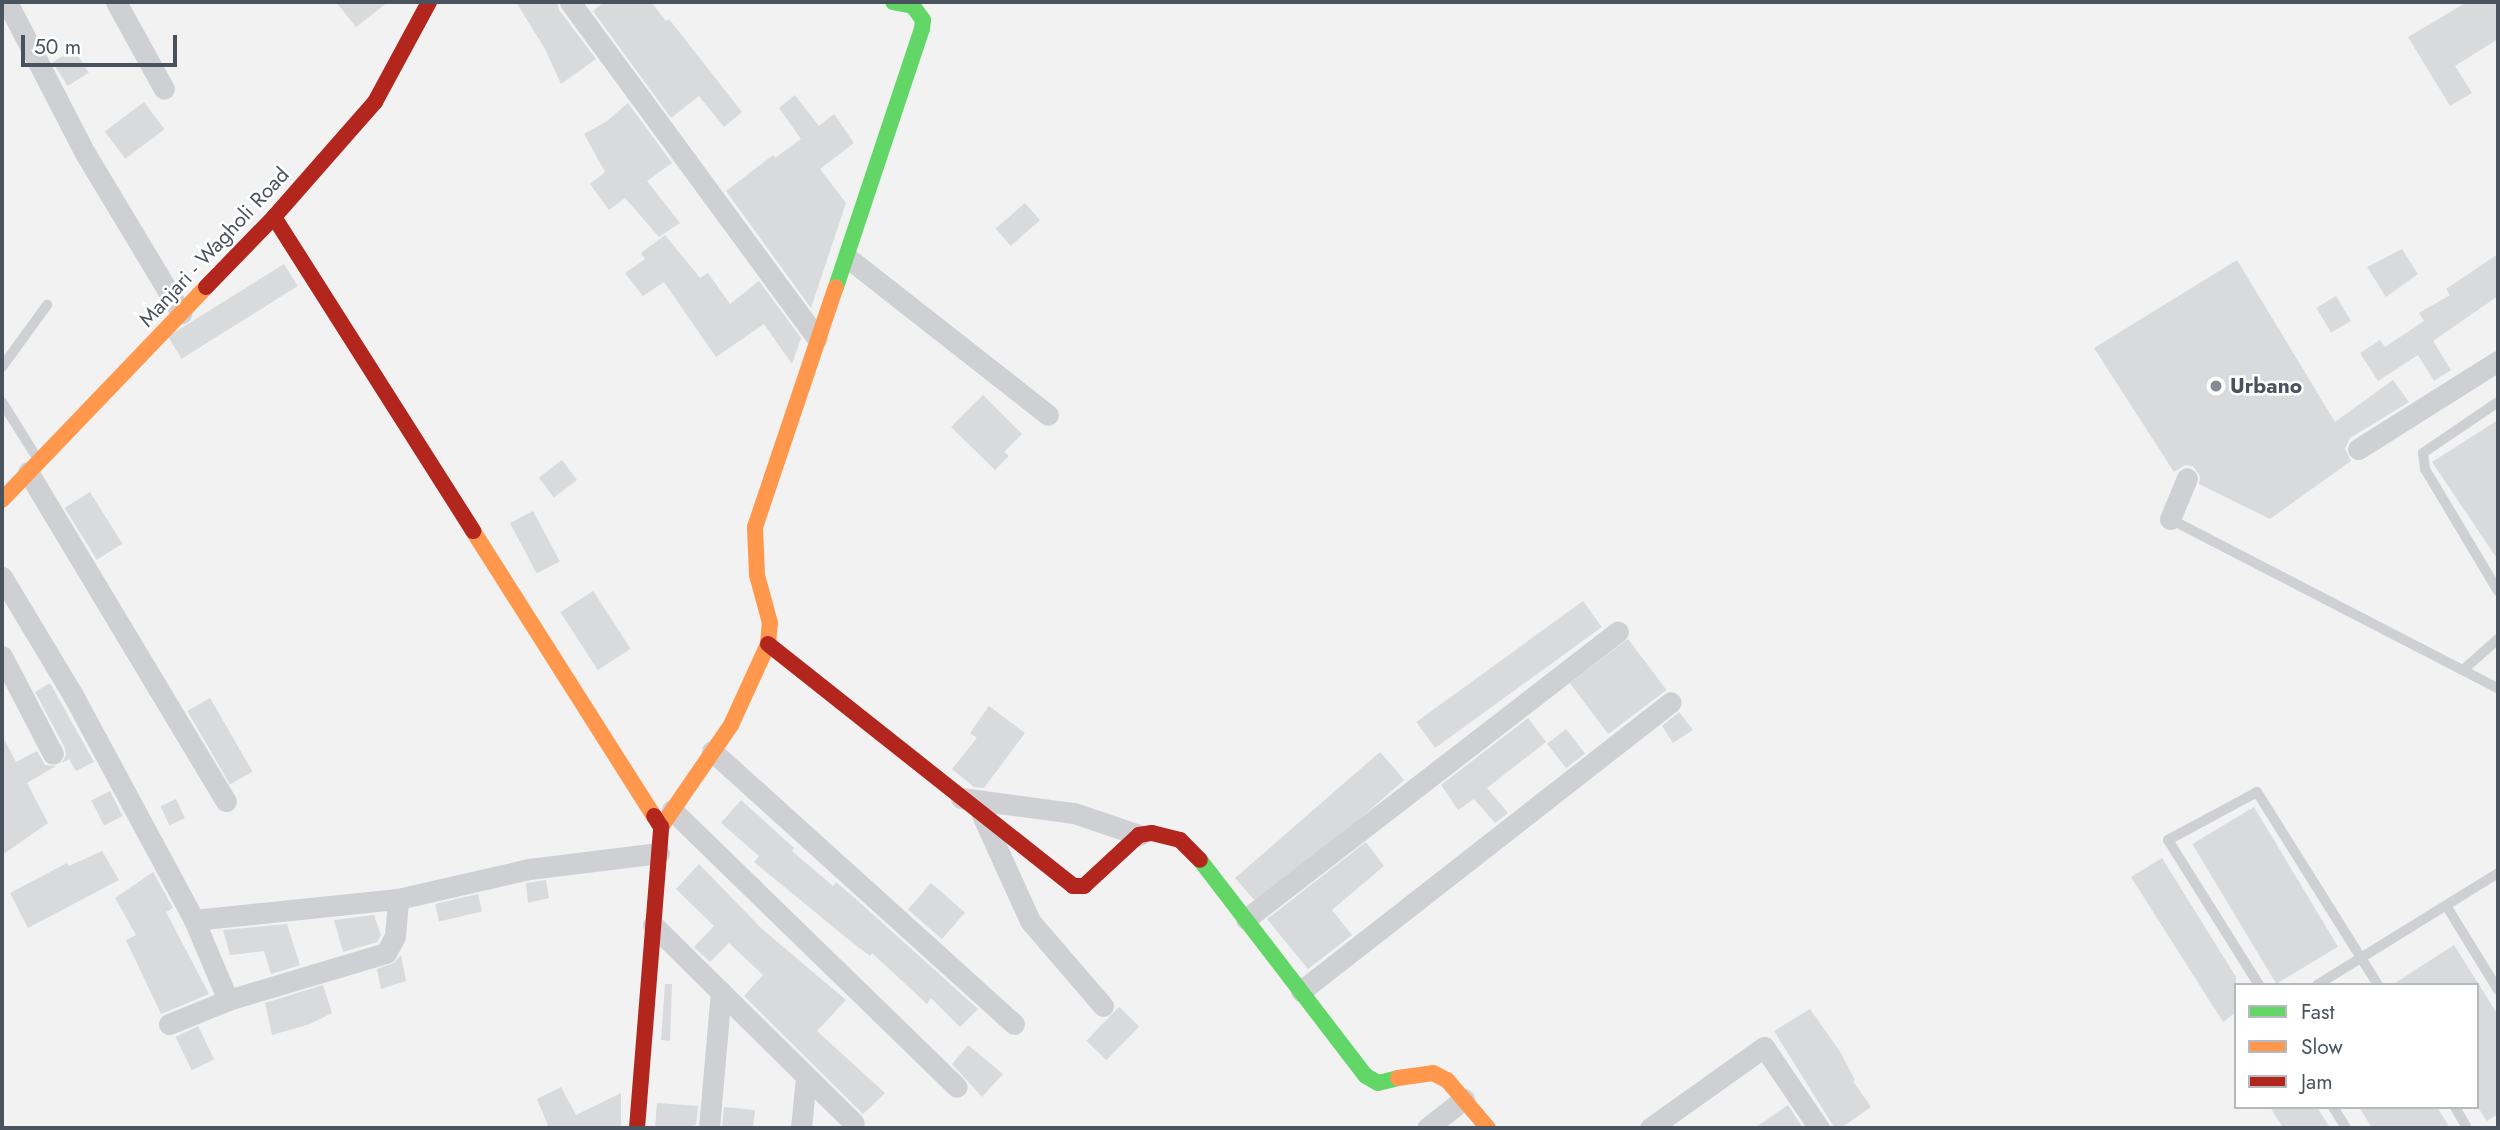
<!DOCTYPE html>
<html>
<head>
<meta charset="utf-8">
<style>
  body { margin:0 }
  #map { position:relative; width:2500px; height:1130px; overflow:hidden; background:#f2f2f2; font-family:Jost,sans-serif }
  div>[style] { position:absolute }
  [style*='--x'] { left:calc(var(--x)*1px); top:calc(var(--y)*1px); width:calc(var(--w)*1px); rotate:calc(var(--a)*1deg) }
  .building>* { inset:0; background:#d9dadc; transform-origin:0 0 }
  .lane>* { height:10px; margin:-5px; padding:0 5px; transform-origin:5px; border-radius:5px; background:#ced0d3 }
  .street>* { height:21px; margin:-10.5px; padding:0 10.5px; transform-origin:10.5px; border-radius:10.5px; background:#ced0d3 }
  .fast>* { height:16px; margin:-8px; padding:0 8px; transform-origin:8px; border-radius:8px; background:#63d668 }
  .slow>* { height:16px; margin:-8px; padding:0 8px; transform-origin:8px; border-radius:8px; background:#ff974d }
  .jam>* { height:16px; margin:-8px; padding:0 8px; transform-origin:8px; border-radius:8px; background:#b3261e }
  .dots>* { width:19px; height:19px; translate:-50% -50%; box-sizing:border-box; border:4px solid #fff; border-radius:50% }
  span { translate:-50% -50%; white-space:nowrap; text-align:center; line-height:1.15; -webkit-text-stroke:5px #fff; paint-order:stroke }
  .street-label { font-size:21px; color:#49535e }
  .poi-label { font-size:21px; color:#49535e; font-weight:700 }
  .left { translate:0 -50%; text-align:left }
  .frame { position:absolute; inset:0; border:4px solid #49535e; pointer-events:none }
  .legend { position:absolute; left:2234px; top:983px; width:245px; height:126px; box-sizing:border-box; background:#fff; border:2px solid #b6babf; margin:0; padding:9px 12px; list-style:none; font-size:21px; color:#49535e }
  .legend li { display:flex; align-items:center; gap:14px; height:35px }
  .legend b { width:35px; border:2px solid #b6babf }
  .scale { position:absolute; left:21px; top:35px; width:156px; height:32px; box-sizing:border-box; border:4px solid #49535e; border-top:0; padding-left:9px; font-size:21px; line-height:24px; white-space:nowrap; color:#49535e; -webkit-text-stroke:5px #fff; paint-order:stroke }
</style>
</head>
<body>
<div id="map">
  <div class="building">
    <div style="clip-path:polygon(336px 2px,388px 2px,356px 27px)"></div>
    <div style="clip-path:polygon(516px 2px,557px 2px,559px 10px,596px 59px,561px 84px,545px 49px)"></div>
    <div style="clip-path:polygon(604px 2px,651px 2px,666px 21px,669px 19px,742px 112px,724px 127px,699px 96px,671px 118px,593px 11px)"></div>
    <div style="clip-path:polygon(2467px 2px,2498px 2px,2498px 39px,2455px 66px,2472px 93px,2450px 106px,2408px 37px)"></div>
    <div style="left:74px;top:49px;width:28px;height:25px;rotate:58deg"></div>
    <div style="clip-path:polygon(795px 95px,819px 126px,834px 114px,854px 143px,820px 169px,846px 203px,811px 308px,726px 191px,773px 155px,775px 158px,801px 139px,779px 108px)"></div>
    <div style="left:144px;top:102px;width:34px;height:49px;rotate:53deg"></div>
    <div style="clip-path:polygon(628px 103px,672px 163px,647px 181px,680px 223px,659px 237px,625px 198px,609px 210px,590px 184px,605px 172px,584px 134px,607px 121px)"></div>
    <div style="left:1025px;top:203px;width:23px;height:39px;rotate:49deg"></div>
    <div style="clip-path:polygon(665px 235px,700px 278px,708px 273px,730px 304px,759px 281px,801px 338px,792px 364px,764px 324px,716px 357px,664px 282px,643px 296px,625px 273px,645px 259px,641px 253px)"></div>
    <div style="clip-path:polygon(2402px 249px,2418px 274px,2386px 297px,2367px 267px)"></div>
    <div style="clip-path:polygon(2498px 254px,2498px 296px,2433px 341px,2451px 370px,2434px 381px,2418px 355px,2378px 381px,2360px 353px,2380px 340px,2385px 347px,2424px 321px,2419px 313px,2450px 295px,2446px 289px)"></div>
    <div style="clip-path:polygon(2237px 260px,2335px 422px,2393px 380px,2409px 402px,2350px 438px,2345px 449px,2351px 461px,2270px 519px,2199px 484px,2200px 476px,2193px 466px,2185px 465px,2174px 472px,2094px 348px)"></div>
    <div style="left:284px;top:264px;width:26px;height:137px;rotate:58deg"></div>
    <div style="left:2336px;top:296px;width:29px;height:23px;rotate:59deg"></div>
    <div style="clip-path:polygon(983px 395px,1022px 434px,1004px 452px,1009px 456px,995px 470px,951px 427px)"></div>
    <div style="clip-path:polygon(2498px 420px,2498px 560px,2432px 462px)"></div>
    <div style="left:562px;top:460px;width:25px;height:29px;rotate:53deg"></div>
    <div style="left:90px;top:492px;width:61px;height:30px;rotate:58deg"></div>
    <div style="left:533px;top:511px;width:57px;height:26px;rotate:62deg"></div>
    <div style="left:593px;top:591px;width:69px;height:39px;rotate:57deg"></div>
    <div style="left:1583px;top:601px;width:32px;height:206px;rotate:54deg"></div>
    <div style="left:1628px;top:639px;width:64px;height:73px;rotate:53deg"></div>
    <div style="clip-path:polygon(50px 683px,94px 762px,76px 771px,69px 759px,62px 763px,66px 755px,65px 748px,35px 692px)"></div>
    <div style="left:210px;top:698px;width:85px;height:26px;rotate:60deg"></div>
    <div style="clip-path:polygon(989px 706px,1025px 733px,984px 788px,974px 787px,952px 769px,977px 738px,970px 733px)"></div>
    <div style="clip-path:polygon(1679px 712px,1693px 730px,1673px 743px,1662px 726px)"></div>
    <div style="clip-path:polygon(1528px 718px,1546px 742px,1487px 788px,1508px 813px,1495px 823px,1474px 799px,1458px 810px,1441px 785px)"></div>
    <div style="left:1566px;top:729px;width:31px;height:24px;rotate:52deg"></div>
    <div style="clip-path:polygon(2px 735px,16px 762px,37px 751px,45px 765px,56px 766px,27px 783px,48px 823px,2px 855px)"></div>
    <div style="left:1380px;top:752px;width:37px;height:192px;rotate:49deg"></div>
    <div style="left:110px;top:791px;width:28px;height:21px;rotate:63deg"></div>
    <div style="left:176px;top:799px;width:21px;height:17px;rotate:65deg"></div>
    <div style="clip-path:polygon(741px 800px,794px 848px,792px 851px,833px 886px,836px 882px,857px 900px,978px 1009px,960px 1027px,931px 998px,927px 1004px,872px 953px,870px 956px,849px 940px,754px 862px,759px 856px,721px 823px)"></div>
    <div style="left:2254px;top:807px;width:163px;height:72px;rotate:59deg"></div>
    <div style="clip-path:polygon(1366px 842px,1384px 866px,1332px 910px,1352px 935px,1308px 969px,1267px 919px)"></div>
    <div style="clip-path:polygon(102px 851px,119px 880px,28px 928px,10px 893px,67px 863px,69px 866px)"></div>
    <div style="clip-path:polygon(2162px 858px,2236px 977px,2236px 1012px,2223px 1022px,2131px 877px)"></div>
    <div style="clip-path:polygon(699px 864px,762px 929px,846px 1000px,817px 1031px,885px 1093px,863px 1114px,744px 996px,763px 975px,729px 943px,710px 962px,694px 947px,714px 926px,676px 889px)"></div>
    <div style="clip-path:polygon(153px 872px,173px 908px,166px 912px,209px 994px,161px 1014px,126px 940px,136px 935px,115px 898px)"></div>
    <div style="clip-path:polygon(546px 880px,549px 898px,528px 903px,526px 883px)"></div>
    <div style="left:931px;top:883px;width:45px;height:35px;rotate:41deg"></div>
    <div style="left:478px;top:894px;width:18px;height:44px;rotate:77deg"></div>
    <div style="clip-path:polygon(374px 915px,381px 935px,377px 942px,343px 952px,334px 920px)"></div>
    <div style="clip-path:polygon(287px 924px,300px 965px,271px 974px,264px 951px,230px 955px,223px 930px)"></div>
    <div style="clip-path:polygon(2454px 945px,2498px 1015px,2498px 1114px,2487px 1121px,2477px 1106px,2477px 985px,2392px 985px)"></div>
    <div style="clip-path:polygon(401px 955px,406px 981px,381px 989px,377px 969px,394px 963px)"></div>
    <div style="clip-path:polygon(665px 984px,672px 984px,670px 1041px,661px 1040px)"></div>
    <div style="clip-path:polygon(323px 985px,332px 1013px,310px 1024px,272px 1035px,265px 1003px)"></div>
    <div style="left:1119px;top:1007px;width:28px;height:47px;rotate:44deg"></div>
    <div style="clip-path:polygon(1810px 1009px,1839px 1050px,1855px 1080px,1853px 1081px,1871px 1107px,1841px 1128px,1835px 1128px,1829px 1119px,1774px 1031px)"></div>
    <div style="left:198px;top:1026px;width:37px;height:25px;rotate:64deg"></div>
    <div style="clip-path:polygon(968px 1045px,1003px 1074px,982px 1097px,952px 1064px)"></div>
    <div style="clip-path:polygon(561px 1087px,576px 1115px,621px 1093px,621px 1125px,614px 1128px,549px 1128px,537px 1099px)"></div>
    <div style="clip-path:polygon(657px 1103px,698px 1106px,696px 1125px,693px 1125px,693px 1128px,655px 1128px)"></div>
    <div style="clip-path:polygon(1788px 1105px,1803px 1128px,1755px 1128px)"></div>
    <div style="clip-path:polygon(724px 1107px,755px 1110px,753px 1128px,722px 1128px)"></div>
    <div style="clip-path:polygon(2270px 1107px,2317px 1107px,2330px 1128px,2283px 1128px)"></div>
    <div style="clip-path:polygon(2359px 1107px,2437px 1107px,2450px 1128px,2372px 1128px)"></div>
  </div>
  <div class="lane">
    <div style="--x:2;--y:367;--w:77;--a:-54"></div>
    <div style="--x:2;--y:402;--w:66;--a:58"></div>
    <div style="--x:2498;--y:402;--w:91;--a:145.8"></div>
    <div style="--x:2423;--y:453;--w:16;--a:83"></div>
    <div style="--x:2425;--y:469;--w:142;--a:59.1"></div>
    <div style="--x:2170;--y:519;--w:369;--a:27.3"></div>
    <div style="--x:2463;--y:670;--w:47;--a:-41.5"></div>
    <div style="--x:2447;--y:907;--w:97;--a:58.4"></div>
    <div style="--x:2259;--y:985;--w:171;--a:-122.1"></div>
    <div style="--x:2168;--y:840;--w:101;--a:-28.3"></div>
    <div style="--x:2257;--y:792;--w:228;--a:57.9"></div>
    <div style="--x:2317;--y:985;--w:213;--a:-31.7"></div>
    <div style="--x:2333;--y:1107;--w:25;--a:58"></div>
    <div style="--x:2455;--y:1107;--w:22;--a:60"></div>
  </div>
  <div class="street">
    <div style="--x:7;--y:2;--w:170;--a:62.7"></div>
    <div style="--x:85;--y:153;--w:187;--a:59"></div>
    <div style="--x:116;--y:2;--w:99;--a:61.1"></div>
    <div style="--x:570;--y:2;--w:417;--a:53.7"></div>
    <div style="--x:848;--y:258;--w:254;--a:38.1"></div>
    <div style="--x:2358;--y:449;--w:165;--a:-32.2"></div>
    <div style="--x:28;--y:472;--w:384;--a:59"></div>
    <div style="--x:2170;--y:519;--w:44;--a:-67.5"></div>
    <div style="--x:2;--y:577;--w:140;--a:59"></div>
    <div style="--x:74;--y:697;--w:253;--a:61.7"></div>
    <div style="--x:194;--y:920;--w:87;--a:67"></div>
    <div style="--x:2;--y:656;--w:110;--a:62.5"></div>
    <div style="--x:712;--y:751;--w:407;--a:42.1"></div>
    <div style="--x:961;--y:798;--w:114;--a:7.6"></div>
    <div style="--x:1074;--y:813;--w:69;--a:18.7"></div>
    <div style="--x:672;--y:810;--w:397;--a:44.2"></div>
    <div style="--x:982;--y:815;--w:116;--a:65.6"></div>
    <div style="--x:1030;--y:921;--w:112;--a:49.3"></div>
    <div style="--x:1246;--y:919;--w:470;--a:-37.7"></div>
    <div style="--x:194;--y:920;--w:205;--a:-5.9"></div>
    <div style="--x:398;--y:899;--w:134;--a:-12.9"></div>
    <div style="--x:529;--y:869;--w:131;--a:-7"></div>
    <div style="--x:653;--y:925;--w:282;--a:44.6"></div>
    <div style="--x:1301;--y:991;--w:469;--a:-38"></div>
    <div style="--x:169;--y:1024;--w:64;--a:-22.1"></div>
    <div style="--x:228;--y:1000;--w:165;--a:-16.6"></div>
    <div style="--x:386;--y:953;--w:19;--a:-62"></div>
    <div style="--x:395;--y:936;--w:37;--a:-85"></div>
    <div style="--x:709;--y:1128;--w:137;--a:-85"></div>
    <div style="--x:801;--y:1128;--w:51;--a:-84.4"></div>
    <div style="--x:1427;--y:1128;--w:47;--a:-38.1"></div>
    <div style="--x:1650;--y:1128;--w:140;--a:-35.4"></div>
    <div style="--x:1764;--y:1047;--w:98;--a:55.8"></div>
  </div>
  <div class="fast">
    <div style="--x:836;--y:287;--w:272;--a:-71.6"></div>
    <div style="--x:922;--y:29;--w:9;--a:-84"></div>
    <div style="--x:923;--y:20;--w:17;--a:-126"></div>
    <div style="--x:913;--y:6;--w:20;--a:-169"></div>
    <div style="--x:1200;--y:860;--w:272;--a:52.5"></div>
    <div style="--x:1366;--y:1076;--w:14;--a:30"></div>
    <div style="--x:1378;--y:1083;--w:21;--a:-14"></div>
  </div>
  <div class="slow">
    <div style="--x:2;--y:500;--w:295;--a:-46.2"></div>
    <div style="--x:473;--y:531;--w:338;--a:57.6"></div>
    <div style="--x:661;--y:827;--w:124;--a:-55.5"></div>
    <div style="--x:731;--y:725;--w:89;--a:-65.4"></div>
    <div style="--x:768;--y:644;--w:21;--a:-85"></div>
    <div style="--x:770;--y:623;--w:50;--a:-105.2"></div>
    <div style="--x:757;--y:575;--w:48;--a:-92.4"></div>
    <div style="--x:755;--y:527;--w:253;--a:-71.4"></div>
    <div style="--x:1398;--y:1078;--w:35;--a:-8"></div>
    <div style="--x:1433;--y:1073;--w:16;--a:27"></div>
    <div style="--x:1447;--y:1080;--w:63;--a:49.5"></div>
  </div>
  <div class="jam">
    <div style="--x:274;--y:217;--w:372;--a:57.6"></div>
    <div style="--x:206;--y:287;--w:98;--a:-45.8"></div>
    <div style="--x:274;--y:217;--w:153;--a:-48.7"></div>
    <div style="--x:375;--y:102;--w:114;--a:-61.6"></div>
    <div style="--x:768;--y:644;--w:389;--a:38.4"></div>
    <div style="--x:1073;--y:886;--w:11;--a:0"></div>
    <div style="--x:1084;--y:886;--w:75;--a:-42.8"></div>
    <div style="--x:1139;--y:835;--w:13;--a:-9"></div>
    <div style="--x:1152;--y:833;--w:29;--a:14"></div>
    <div style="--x:1180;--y:840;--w:28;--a:45"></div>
    <div style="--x:637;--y:1128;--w:302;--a:-85.4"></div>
    <div style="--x:661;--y:827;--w:13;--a:-122"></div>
  </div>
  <div class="dots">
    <div style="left:2216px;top:386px;background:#848b92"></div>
  </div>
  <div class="street-label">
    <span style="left:214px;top:247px;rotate:-47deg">Manjari - Wagholi Road</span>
  </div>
  <div class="poi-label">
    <span class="left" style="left:2230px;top:386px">Urbano</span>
  </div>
  <div class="frame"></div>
  <ul class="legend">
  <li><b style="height:9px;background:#63d668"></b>Fast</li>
  <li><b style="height:9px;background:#ff974d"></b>Slow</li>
  <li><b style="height:9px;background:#b3261e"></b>Jam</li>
  </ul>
  <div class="scale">50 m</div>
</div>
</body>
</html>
